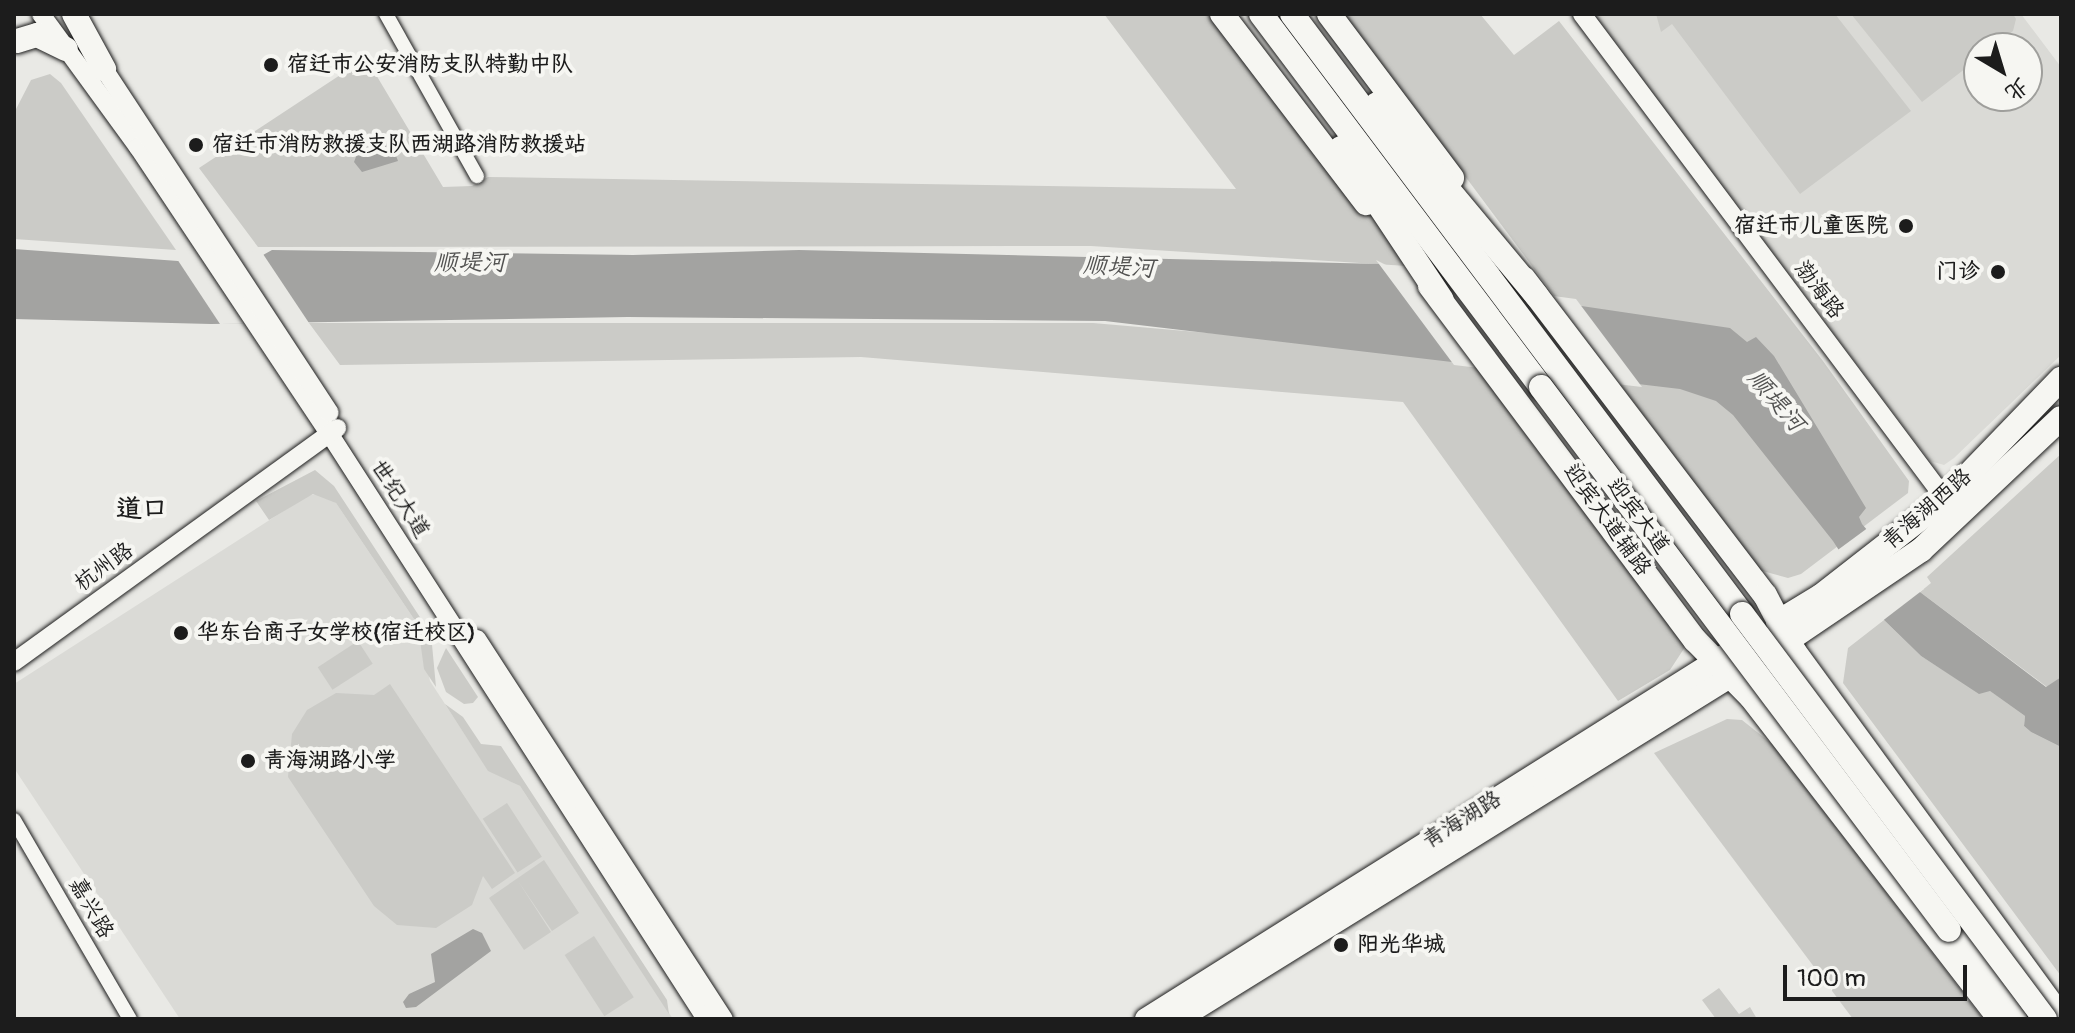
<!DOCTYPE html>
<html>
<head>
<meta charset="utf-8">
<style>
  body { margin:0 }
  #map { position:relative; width:2075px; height:1033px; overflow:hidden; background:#e9e9e5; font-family:Pangolin,"LXGW WenKai TC",sans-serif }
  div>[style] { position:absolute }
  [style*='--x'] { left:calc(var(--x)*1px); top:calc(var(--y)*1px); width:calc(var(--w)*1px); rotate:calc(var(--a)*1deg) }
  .built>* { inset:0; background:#dadad6 }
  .green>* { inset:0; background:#cbcbc7; transform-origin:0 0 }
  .water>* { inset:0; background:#a3a3a1 }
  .pier>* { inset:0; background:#e9e9e5 }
  .roads { filter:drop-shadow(0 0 2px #1c1c1c) drop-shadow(0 0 2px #1c1c1c) }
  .minor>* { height:14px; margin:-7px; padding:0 7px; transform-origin:7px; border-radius:7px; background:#f6f6f2 }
  .tertiary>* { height:18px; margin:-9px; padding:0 9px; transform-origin:9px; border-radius:9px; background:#f6f6f2 }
  .secondary>* { height:22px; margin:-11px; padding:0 11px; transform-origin:11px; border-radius:11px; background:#f6f6f2 }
  .primary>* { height:24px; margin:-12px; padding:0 12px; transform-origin:12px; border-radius:12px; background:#f6f6f2 }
  .trunk>* { height:24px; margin:-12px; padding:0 12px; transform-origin:12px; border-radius:12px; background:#f6f6f2 }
  .bridges { filter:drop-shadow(0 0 2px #1c1c1c) drop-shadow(0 0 2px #1c1c1c) }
  .trunk-bridge>* { height:24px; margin:-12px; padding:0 12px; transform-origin:12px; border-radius:12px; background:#f6f6f2 }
  .dots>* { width:22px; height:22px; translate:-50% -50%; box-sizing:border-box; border:4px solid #f6f6f2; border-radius:50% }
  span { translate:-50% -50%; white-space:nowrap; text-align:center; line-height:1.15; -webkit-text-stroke:8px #f6f6f2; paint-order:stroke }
  .poi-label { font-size:22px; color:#1c1c1c; font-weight:700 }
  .left { translate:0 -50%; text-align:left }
  .right { translate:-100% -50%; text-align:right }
  .street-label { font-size:22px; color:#1c1c1c }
  .water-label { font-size:24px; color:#525251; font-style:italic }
  .quarter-label { font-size:26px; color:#1c1c1c; font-weight:700 }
  .frame { position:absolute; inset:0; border:16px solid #1c1c1c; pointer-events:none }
  .north { position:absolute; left:1963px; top:32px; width:80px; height:80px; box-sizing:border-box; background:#f6f6f2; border:2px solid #9f9f9c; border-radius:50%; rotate:142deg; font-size:22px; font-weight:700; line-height:32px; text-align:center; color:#1c1c1c }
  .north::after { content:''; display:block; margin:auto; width:28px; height:36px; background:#1c1c1c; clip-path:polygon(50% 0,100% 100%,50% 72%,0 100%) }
  .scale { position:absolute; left:1783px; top:965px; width:184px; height:36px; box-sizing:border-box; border:4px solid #1c1c1c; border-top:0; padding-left:10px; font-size:24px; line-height:28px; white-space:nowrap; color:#1c1c1c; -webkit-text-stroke:6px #f6f6f2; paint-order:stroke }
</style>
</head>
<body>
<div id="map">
  <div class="built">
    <div style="clip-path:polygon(evenodd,1592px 14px,2021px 14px,2061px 67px,2061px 355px,1954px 458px,1944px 465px,1930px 461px,1592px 14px,1979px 48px,2027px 48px,2027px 96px,1979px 96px,1979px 48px)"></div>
    <div style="clip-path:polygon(320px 493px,336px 503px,418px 625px,430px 681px,488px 770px,520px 786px,673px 1019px,180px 1019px,14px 768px,14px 684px,307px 496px)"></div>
  </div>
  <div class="green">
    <div style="clip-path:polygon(1104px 14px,1231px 14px,1407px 266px,1091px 246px,258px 247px,199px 168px,366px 58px,443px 187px,472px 186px,488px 177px,1236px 189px)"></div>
    <div style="clip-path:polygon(1344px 14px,1480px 14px,1514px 55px,1559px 21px,1823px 361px,1909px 481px,1908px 493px,1801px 574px,1788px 578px,1759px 570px)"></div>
    <div style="clip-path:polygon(1656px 14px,1835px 14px,1911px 111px,1800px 194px,1672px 24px,1661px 32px)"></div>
    <div style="clip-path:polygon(1851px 14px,2013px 14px,2016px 19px,2013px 31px,1992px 48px,1979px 48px,1979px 58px,1922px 102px)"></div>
    <div style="clip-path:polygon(50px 74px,61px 83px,176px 250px,14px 239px,14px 113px,31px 80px)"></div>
    <div style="clip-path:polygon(309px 323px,1093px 323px,1485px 357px,1685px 647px,1670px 670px,1618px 701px,1403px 402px,861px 357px,340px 365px)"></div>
    <div style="clip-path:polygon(2061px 454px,2061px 677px,2047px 687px,1920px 592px,1931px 583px,1927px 577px)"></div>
    <div style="clip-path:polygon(315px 470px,334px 486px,431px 634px,436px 687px,424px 669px,418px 625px,336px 503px,313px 494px,269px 520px,256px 501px)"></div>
    <div style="clip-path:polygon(1884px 620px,1921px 656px,1979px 693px,1989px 690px,2025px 716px,2024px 726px,2031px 732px,2061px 747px,2061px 976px,1843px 683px,1848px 648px)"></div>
    <div style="left:358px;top:641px;width:27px;height:48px;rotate:57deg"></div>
    <div style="clip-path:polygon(446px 648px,478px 697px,473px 703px,464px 704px,446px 692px,437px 668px)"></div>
    <div style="clip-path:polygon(390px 684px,515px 873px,492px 889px,483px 876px,472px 905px,436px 928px,397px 925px,374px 906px,288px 777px,292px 734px,307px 710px,336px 693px,374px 695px)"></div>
    <div style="clip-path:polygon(445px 704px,463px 717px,481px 744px,501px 746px,667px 1000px,669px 1014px,520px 786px,488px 771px)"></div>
    <div style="clip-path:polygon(1727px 719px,1742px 720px,1772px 744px,1983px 1019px,1853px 1019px,1654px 753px)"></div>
    <div style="left:507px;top:803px;width:64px;height:29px;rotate:57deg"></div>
    <div style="clip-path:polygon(544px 860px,579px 913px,552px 931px,518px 881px,551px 932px,524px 950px,489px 898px)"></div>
    <div style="left:594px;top:936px;width:73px;height:35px;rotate:57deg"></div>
    <div style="clip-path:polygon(1719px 988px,1739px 1014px,1750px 1007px,1757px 1019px,1716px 1019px,1702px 1000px)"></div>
  </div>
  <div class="water">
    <div style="clip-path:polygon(381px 140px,392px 145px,398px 161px,362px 172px,354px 162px,357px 154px,364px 147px,372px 151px)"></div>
    <div style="clip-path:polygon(14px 249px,178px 261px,263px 255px,272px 250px,633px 255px,799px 250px,1380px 264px,1407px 280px,1730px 328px,1747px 342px,1756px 337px,1774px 356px,1866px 508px,1859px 517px,1862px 524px,1920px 592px,2046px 687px,2061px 677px,2061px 747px,2031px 732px,2024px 726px,2025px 716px,1990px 691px,1979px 694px,1921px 656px,1884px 620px,1833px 541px,1733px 415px,1716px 401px,1680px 389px,1105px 321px,628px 317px,211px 324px,14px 319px)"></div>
    <div style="clip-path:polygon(473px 929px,482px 933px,491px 951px,416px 1007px,406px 1008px,403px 1002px,409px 994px,435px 982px,431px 954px)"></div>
  </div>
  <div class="pier">
    <div style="clip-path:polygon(261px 251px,309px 323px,220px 324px,177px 259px)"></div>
    <div style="clip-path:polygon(1376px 260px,1408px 276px,1576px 299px,1642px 387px,1454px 365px)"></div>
    <div style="clip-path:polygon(1869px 527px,1924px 589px,1881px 622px,1835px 552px)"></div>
  </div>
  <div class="roads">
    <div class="minor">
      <div style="--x:386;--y:14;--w:186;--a:60.7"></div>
      <div style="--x:14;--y:820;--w:230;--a:59.8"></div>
    </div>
    <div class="tertiary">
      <div style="--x:41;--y:14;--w:165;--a:53.9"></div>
      <div style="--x:138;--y:147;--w:344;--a:56.3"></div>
      <div style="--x:329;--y:433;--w:697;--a:57.25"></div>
      <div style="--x:1582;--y:14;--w:617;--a:53.17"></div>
      <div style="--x:98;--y:60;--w:422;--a:56.7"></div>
      <div style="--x:477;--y:639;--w:453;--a:57"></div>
      <div style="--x:14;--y:662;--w:399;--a:-35.9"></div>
    </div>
    <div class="secondary">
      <div style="--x:1146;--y:1019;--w:690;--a:-32.15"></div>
      <div style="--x:1179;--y:1019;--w:667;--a:-31.83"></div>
    </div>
    <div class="primary">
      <div style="--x:74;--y:14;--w:63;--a:61.4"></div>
      <div style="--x:1222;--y:14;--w:238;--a:52.7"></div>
      <div style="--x:1329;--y:14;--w:205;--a:53.1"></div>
      <div style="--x:17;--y:41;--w:21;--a:-17"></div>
      <div style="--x:37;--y:35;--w:32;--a:26"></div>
      <div style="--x:1524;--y:279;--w:397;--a:52.7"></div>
      <div style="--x:1765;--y:595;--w:63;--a:62.6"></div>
      <div style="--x:1794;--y:651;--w:453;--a:53.9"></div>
      <div style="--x:1430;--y:286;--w:442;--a:53.2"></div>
      <div style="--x:1695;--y:640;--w:80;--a:45.5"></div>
      <div style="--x:1751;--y:697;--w:407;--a:52.3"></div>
      <div style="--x:1778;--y:622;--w:50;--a:-31.2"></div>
      <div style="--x:1821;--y:596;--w:157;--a:-38"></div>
      <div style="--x:1945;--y:499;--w:167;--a:-46"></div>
      <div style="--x:1788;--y:640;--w:161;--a:-34.1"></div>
      <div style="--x:1921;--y:550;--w:192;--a:-43.3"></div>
    </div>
    <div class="trunk">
      <div style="--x:1261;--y:14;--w:466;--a:53.1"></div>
      <div style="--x:1292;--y:14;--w:750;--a:53.13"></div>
      <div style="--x:1377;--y:104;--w:250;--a:50.2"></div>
      <div style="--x:1341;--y:148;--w:182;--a:56.4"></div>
      <div style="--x:1949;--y:930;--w:111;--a:53.4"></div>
    </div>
  </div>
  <div class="bridges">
    <div class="trunk-bridge">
      <div style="--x:1541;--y:387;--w:679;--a:53.08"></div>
      <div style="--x:1742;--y:614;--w:506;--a:53.2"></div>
    </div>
  </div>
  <div class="dots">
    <div style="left:271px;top:65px;background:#1c1c1c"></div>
    <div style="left:196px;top:145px;background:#1c1c1c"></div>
    <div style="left:1906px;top:226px;background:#1c1c1c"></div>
    <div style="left:1998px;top:272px;background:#1c1c1c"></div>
    <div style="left:181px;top:633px;background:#1c1c1c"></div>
    <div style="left:248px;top:761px;background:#1c1c1c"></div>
    <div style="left:1341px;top:945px;background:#1c1c1c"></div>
  </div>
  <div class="poi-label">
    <span class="left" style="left:287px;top:65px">宿迁市公安消防支队特勤中队</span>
    <span class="left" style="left:212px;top:145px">宿迁市消防救援支队西湖路消防救援站</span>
    <span class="right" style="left:1888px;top:226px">宿迁市儿童医院</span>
    <span class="right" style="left:1980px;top:272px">门诊</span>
    <span class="left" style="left:197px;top:633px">华东台商子女学校(宿迁校区)</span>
    <span class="left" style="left:264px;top:761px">青海湖路小学</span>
    <span class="left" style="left:1357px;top:945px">阳光华城</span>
  </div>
  <div class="street-label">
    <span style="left:1819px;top:290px;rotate:53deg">渤海路</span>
    <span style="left:400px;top:499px;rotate:57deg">世纪大道</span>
    <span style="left:1927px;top:509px;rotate:-41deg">青海湖西路</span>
    <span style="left:1638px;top:516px;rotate:53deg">迎宾大道</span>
    <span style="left:1607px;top:520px;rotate:54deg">迎宾大道辅路</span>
    <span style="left:104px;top:567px;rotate:-36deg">杭州路</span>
    <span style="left:1462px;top:820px;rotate:-32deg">青海湖路</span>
    <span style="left:91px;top:908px;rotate:60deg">嘉兴路</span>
  </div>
  <div class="water-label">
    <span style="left:470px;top:263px">顺堤河</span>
    <span style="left:1119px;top:267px;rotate:3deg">顺堤河</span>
    <span style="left:1776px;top:401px;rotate:49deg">顺堤河</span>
  </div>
  <div class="quarter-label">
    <span style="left:142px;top:510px">道口</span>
  </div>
  <div class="frame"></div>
  <div class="north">北</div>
  <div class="scale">100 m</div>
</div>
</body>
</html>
